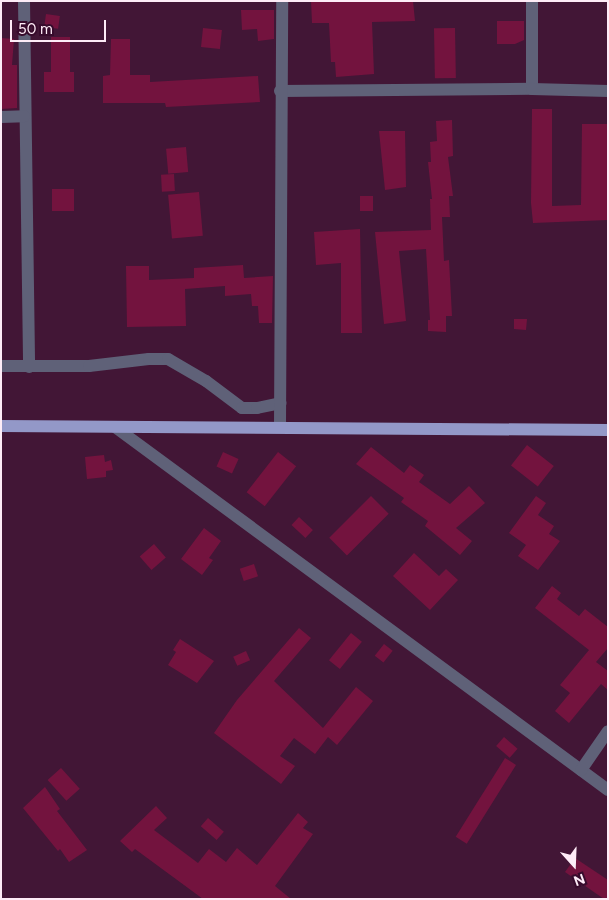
<!DOCTYPE html>
<html>
<head>
<meta charset="utf-8">
<style>
  body { margin:0 }
  #map { position:relative; width:609px; height:900px; overflow:hidden; background:#421636; font-family:Figtree,sans-serif }
  div>[style] { position:absolute }
  [style*='--x'] { left:calc(var(--x)*1px); top:calc(var(--y)*1px); width:calc(var(--w)*1px); rotate:calc(var(--a)*1deg) }
  .building>* { inset:0; background:#73133e; transform-origin:0 0 }
  .minor>* { height:12px; margin:-6px; padding:0 6px; transform-origin:6px; border-radius:6px; background:#5f6178 }
  .major>* { height:12px; margin:-6px; padding:0 6px; transform-origin:6px; border-radius:6px; background:#9398c8 }
  span { translate:-50% -50%; white-space:nowrap; text-align:center; line-height:1.15; -webkit-text-stroke:4.5px #370b2c; paint-order:stroke }
  .frame { position:absolute; inset:0; border:2px solid #feecf7; pointer-events:none }
  .north { position:absolute; left:549px; top:840px; width:50px; height:50px; -webkit-text-stroke:4px #370b2c; paint-order:stroke; rotate:160deg; font-size:14px; font-weight:700; line-height:20px; text-align:center; color:#feecf7 }
  .north::after { content:''; display:block; margin:auto; width:18px; height:22px; background:#feecf7; clip-path:polygon(50% 0,100% 100%,50% 72%,0 100%) }
  .scale { position:absolute; left:10px; top:20px; width:96px; height:22px; box-sizing:border-box; border:2px solid #feecf7; border-top:0; padding-left:6px; font-size:15px; line-height:18px; white-space:nowrap; color:#feecf7; -webkit-text-stroke:4px #370b2c; paint-order:stroke }
</style>
</head>
<body>
<div id="map">
  <div class="building">
    <div style="clip-path:polygon(311px 1px,413px 1px,415px 21px,372px 22px,374px 74px,336px 77px,335px 62px,331px 62px,329px 23px,312px 23px)"></div>
    <div style="clip-path:polygon(241px 10px,274px 10px,274px 39px,258px 41px,257px 29px,242px 30px)"></div>
    <div style="left:46px;top:14px;width:14px;height:13px;rotate:8deg"></div>
    <div style="clip-path:polygon(497px 21px,524px 21px,524px 40px,515px 44px,497px 44px)"></div>
    <div style="left:203px;top:28px;width:19px;height:19px;rotate:6deg"></div>
    <div style="left:455px;top:28px;width:50px;height:21px;rotate:89deg"></div>
    <div style="clip-path:polygon(51px 37px,70px 37px,70px 72px,74px 72px,74px 92px,44px 92px,44px 72px,51px 72px)"></div>
    <div style="clip-path:polygon(1px 38px,14px 39px,12px 65px,17px 65px,17px 108px,1px 109px)"></div>
    <div style="clip-path:polygon(111px 39px,130px 39px,130px 75px,150px 75px,150px 82px,258px 76px,260px 102px,166px 107px,165px 103px,103px 103px,103px 76px,110px 75px)"></div>
    <div style="clip-path:polygon(532px 109px,552px 109px,552px 206px,581px 205px,582px 124px,608px 124px,608px 220px,533px 223px,531px 203px)"></div>
    <div style="clip-path:polygon(452px 120px,453px 156px,448px 157px,453px 196px,449px 196px,450px 217px,442px 217px,444px 261px,449px 260px,452px 316px,446px 316px,446px 332px,428px 331px,428px 320px,430px 320px,426px 249px,399px 251px,406px 321px,384px 324px,375px 232px,431px 230px,430px 199px,432px 199px,428px 162px,431px 162px,430px 142px,437px 141px,436px 121px)"></div>
    <div style="clip-path:polygon(379px 131px,405px 131px,406px 187px,385px 190px)"></div>
    <div style="left:186px;top:147px;width:25px;height:20px;rotate:85deg"></div>
    <div style="left:174px;top:174px;width:17px;height:13px;rotate:87deg"></div>
    <div style="left:52px;top:189px;width:22px;height:22px"></div>
    <div style="left:199px;top:192px;width:44px;height:31px;rotate:85deg"></div>
    <div style="left:360px;top:196px;width:13px;height:15px"></div>
    <div style="clip-path:polygon(360px 229px,362px 333px,341px 333px,341px 263px,316px 265px,314px 232px)"></div>
    <div style="clip-path:polygon(243px 265px,244px 278px,273px 276px,272px 323px,259px 323px,258px 306px,252px 306px,251px 294px,225px 296px,225px 286px,185px 289px,186px 326px,127px 327px,126px 266px,149px 266px,149px 280px,194px 278px,194px 268px)"></div>
    <div style="clip-path:polygon(514px 319px,527px 319px,526px 330px,514px 329px)"></div>
    <div style="left:527px;top:445px;width:34px;height:26px;rotate:38deg"></div>
    <div style="clip-path:polygon(371px 447px,404px 473px,410px 465px,424px 475px,419px 482px,450px 504px,469px 486px,485px 503px,456px 528px,472px 541px,460px 555px,425px 526px,428px 521px,401px 502px,404px 498px,356px 464px)"></div>
    <div style="left:223px;top:452px;width:17px;height:16px;rotate:24deg"></div>
    <div style="left:278px;top:452px;width:23px;height:51px;rotate:38deg"></div>
    <div style="clip-path:polygon(104px 455px,105px 462px,111px 460px,113px 470px,106px 471px,106px 477px,87px 479px,85px 457px)"></div>
    <div style="left:371px;top:496px;width:25px;height:59px;rotate:45deg"></div>
    <div style="clip-path:polygon(536px 496px,546px 503px,538px 515px,554px 526px,549px 534px,560px 541px,538px 570px,518px 556px,526px 545px,509px 533px)"></div>
    <div style="left:299px;top:517px;width:19px;height:11px;rotate:43deg"></div>
    <div style="clip-path:polygon(204px 528px,221px 541px,209px 558px,213px 560px,202px 575px,181px 559px)"></div>
    <div style="left:154px;top:544px;width:18px;height:19px;rotate:49deg"></div>
    <div style="clip-path:polygon(414px 553px,439px 576px,446px 569px,458px 580px,430px 610px,393px 576px)"></div>
    <div style="left:254px;top:564px;width:13px;height:15px;rotate:72deg"></div>
    <div style="clip-path:polygon(552px 586px,561px 593px,557px 599px,579px 616px,585px 609px,608px 627px,608px 648px,596px 662px,608px 671px,608px 690px,601px 684px,569px 723px,555px 711px,570px 693px,560px 685px,589px 650px,535px 608px)"></div>
    <div style="clip-path:polygon(299px 628px,311px 638px,274px 681px,323px 728px,356px 687px,373px 701px,337px 745px,328px 737px,315px 754px,294px 738px,280px 756px,295px 766px,281px 784px,214px 733px,237px 700px)"></div>
    <div style="left:351px;top:633px;width:14px;height:35px;rotate:39deg"></div>
    <div style="clip-path:polygon(180px 639px,214px 661px,197px 683px,168px 665px,176px 652px,173px 650px)"></div>
    <div style="left:384px;top:644px;width:11px;height:15px;rotate:38deg"></div>
    <div style="left:246px;top:651px;width:10px;height:14px;rotate:66deg"></div>
    <div style="left:504px;top:737px;width:18px;height:12px;rotate:41deg"></div>
    <div style="left:505px;top:758px;width:13px;height:93px;rotate:32deg"></div>
    <div style="left:61px;top:768px;width:28px;height:18px;rotate:48deg"></div>
    <div style="clip-path:polygon(45px 787px,60px 809px,57px 811px,87px 850px,69px 862px,60px 849px,58px 851px,23px 808px)"></div>
    <div style="clip-path:polygon(156px 806px,167px 818px,154px 830px,198px 863px,209px 849px,226px 862px,237px 848px,257px 865px,298px 813px,308px 822px,303px 828px,313px 834px,275px 886px,291px 899px,203px 899px,135px 849px,132px 852px,120px 841px)"></div>
    <div style="left:208px;top:818px;width:21px;height:11px;rotate:41deg"></div>
    <div style="clip-path:polygon(575px 858px,608px 880px,608px 899px,604px 899px,565px 872px)"></div>
  </div>
  <div class="minor">
    <div style="--x:24;--y:1;--w:366;--a:89.2"></div>
    <div style="--x:532;--y:89;--w:88;--a:-90"></div>
    <div style="--x:280;--y:91;--w:252;--a:-0.5"></div>
    <div style="--x:532;--y:89;--w:76;--a:1.5"></div>
    <div style="--x:1;--y:117;--w:23;--a:-2"></div>
    <div style="--x:1;--y:366;--w:88;--a:0"></div>
    <div style="--x:89;--y:366;--w:60;--a:-6.7"></div>
    <div style="--x:149;--y:359;--w:19;--a:0"></div>
    <div style="--x:168;--y:359;--w:44;--a:30.1"></div>
    <div style="--x:206;--y:381;--w:45;--a:36.9"></div>
    <div style="--x:242;--y:408;--w:15;--a:0"></div>
    <div style="--x:257;--y:408;--w:24;--a:-12"></div>
    <div style="--x:280;--y:426;--w:425;--a:-89.7"></div>
    <div style="--x:115;--y:427;--w:612;--a:36.36"></div>
    <div style="--x:581;--y:770;--w:47;--a:-55.3"></div>
  </div>
  <div class="major">
    <div style="--x:1;--y:426;--w:607;--a:0.38"></div>
  </div>
  <div class="frame"></div>
  <div class="north">N</div>
  <div class="scale">50 m</div>
</div>
</body>
</html>
